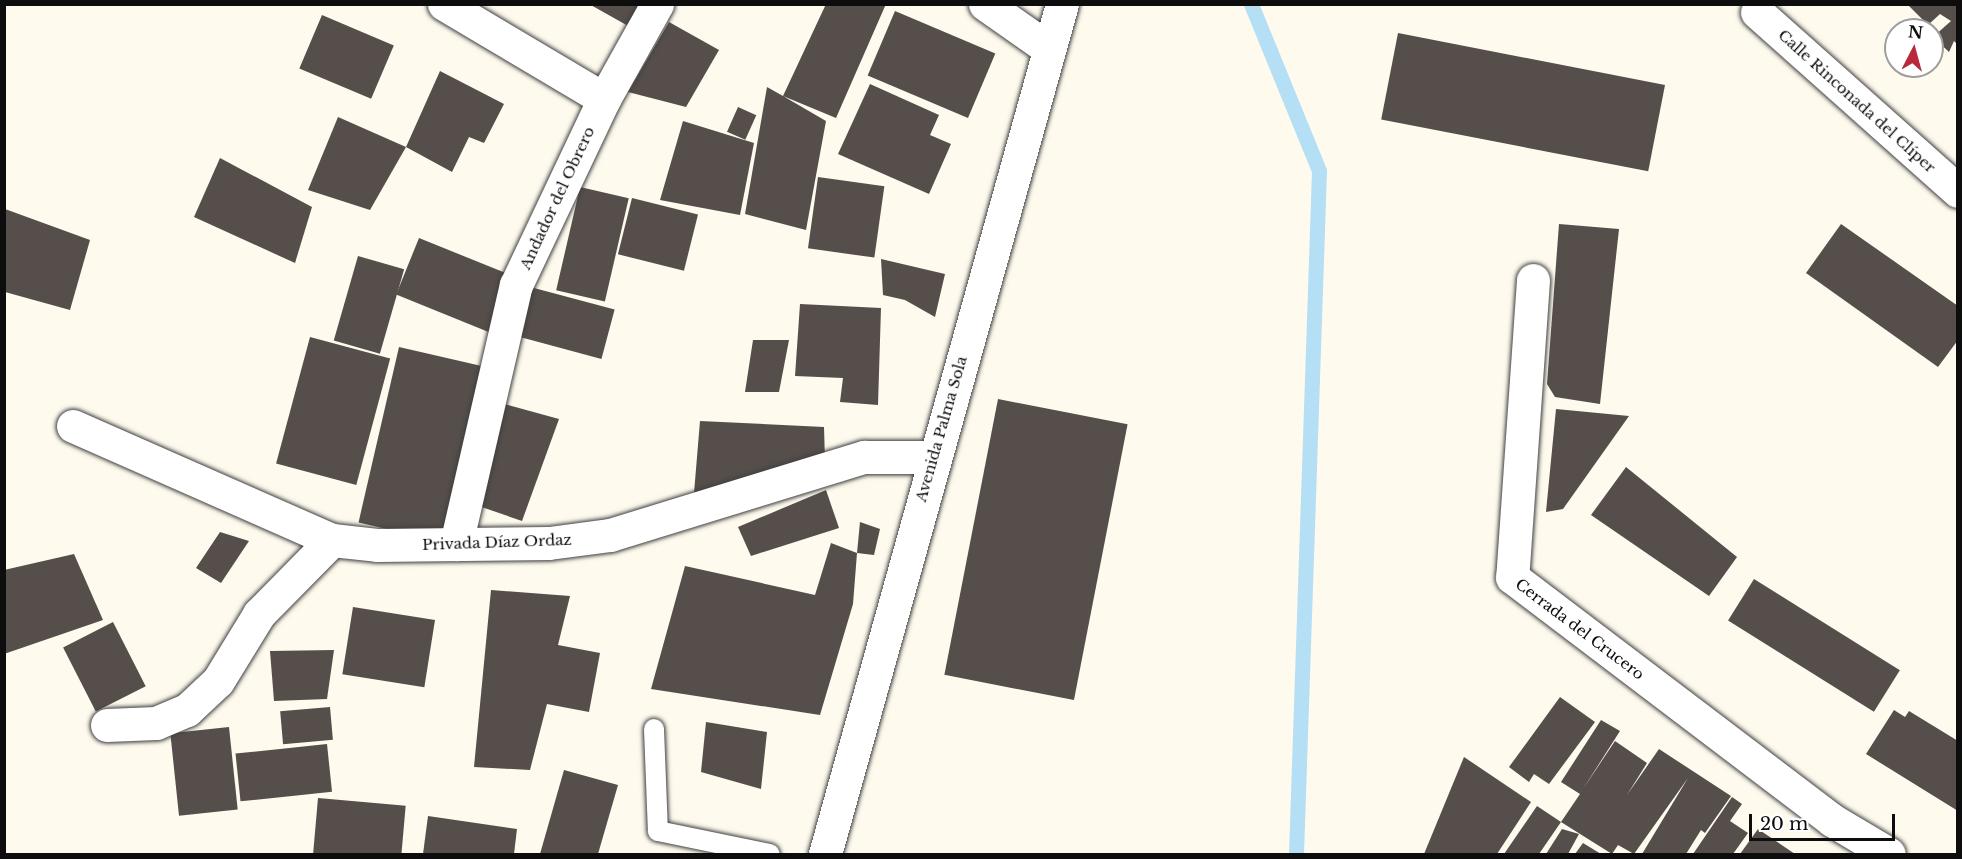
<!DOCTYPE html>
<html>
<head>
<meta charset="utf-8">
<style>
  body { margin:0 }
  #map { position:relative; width:1962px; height:859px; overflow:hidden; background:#fefaee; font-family:"Libre Baskerville",serif }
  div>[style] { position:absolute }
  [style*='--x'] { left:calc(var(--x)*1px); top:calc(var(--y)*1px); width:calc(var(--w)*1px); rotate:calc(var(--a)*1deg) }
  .stream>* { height:15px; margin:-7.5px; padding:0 7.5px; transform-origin:7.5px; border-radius:7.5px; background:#b5dff4 }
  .building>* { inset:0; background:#554e4a; transform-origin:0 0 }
  .roads { filter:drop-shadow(0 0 2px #404040) drop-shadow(0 0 2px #404040) }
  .service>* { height:20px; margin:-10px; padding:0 10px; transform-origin:10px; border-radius:10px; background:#fff }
  .minor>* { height:33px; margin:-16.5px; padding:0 16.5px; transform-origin:16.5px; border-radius:16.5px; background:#fff }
  .tertiary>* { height:33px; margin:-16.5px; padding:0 16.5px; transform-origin:16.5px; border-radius:16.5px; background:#fff }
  span { translate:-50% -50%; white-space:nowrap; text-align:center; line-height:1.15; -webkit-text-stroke:6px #fff; paint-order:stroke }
  .street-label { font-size:15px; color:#0d0d0d }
  .frame { position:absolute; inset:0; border:6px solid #0d0d0d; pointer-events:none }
  .north { position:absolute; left:1884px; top:18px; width:60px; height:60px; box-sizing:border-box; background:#fff; border:2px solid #9e9e9e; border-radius:50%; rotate:6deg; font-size:16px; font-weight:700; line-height:24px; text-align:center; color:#0d0d0d }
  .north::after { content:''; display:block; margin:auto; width:21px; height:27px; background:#b82a39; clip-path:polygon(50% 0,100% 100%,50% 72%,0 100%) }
  .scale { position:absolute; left:1749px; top:814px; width:146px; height:27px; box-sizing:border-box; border:3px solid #0d0d0d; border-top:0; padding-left:8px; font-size:18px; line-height:21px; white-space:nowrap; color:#0d0d0d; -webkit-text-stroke:4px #fff; paint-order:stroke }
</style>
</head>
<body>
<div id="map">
  <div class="stream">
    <div style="--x:1251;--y:4;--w:180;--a:67.8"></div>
    <div style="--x:1319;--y:171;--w:683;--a:91.93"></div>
  </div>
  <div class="building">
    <div style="clip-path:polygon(589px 4px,642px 4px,630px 27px)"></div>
    <div style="clip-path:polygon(826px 4px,886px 4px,836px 118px,783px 96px,826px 121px,806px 230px,745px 214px,767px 87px,783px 96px)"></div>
    <div style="clip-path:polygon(1907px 4px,1958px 4px,1958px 45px,1954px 41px,1949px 52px,1933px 37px,1951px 21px,1940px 14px,1928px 25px)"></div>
    <div style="left:895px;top:11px;width:109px;height:70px;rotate:23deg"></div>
    <div style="left:322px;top:15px;width:78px;height:58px;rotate:23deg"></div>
    <div style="clip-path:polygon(669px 22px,719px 50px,686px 107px,628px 92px)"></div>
    <div style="left:1398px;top:33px;width:272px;height:88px;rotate:11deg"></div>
    <div style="clip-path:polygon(440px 71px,504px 104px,484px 143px,469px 137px,452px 172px,406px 147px)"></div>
    <div style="clip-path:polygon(870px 84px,939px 115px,930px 135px,951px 144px,929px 194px,838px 154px)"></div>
    <div style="left:738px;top:107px;width:20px;height:27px;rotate:24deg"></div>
    <div style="clip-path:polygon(338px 117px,406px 147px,370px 210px,308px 190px)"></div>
    <div style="clip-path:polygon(683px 121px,754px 143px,740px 215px,660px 200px)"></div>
    <div style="clip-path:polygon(220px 158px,312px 207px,295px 263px,194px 217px)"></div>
    <div style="left:818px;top:177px;width:67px;height:72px;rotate:8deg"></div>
    <div style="left:580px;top:187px;width:50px;height:106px;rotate:13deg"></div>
    <div style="left:632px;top:198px;width:68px;height:58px;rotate:14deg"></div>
    <div style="clip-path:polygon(5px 209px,90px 240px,70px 310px,5px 292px)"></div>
    <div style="clip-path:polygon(1559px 224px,1619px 229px,1600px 404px,1555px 397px,1547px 384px)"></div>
    <div style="clip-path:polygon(1841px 224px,1958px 306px,1958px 340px,1938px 367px,1806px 273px)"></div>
    <div style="left:419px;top:238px;width:105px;height:61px;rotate:22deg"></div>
    <div style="left:358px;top:256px;width:48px;height:88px;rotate:16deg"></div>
    <div style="clip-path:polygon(881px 259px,945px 274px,935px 317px,905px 300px,883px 295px)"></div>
    <div style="left:519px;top:284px;width:99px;height:51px;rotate:15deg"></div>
    <div style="clip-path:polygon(800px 304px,881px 308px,878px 405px,840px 402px,843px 378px,795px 376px)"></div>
    <div style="left:310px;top:337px;width:83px;height:131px;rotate:15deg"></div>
    <div style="clip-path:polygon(753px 340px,789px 340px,779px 392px,745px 392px)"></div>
    <div style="left:399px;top:347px;width:97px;height:180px;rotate:13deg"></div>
    <div style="left:998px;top:399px;width:132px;height:281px;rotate:11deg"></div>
    <div style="clip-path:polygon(497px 402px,559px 419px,522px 521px,473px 504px)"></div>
    <div style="clip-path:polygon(1556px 409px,1629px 416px,1563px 509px,1546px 512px)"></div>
    <div style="clip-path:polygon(700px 421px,824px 427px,825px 461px,694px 493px)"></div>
    <div style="clip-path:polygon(1626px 467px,1737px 557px,1709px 596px,1591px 515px)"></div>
    <div style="clip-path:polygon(826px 490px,839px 528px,751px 556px,738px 527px)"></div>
    <div style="clip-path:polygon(860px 522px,880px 529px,874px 555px,857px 553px)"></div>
    <div style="clip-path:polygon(220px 532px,249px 541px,221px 583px,196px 568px)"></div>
    <div style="clip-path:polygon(831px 543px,857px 553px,853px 604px,820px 715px,651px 689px,685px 566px,815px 595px)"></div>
    <div style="clip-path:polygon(74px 554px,103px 620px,4px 654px,4px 570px)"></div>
    <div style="left:1754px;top:579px;width:172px;height:49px;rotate:32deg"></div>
    <div style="clip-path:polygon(491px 590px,570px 596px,558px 645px,600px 653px,589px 712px,547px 704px,530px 770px,474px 767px)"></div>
    <div style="left:353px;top:607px;width:83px;height:68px;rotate:9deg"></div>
    <div style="left:113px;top:622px;width:72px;height:56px;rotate:63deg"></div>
    <div style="clip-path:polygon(334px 650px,327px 699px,274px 701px,270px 651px)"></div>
    <div style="clip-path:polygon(1560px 697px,1595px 722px,1549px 784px,1534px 774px,1529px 782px,1509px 767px)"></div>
    <div style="left:330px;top:707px;width:33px;height:50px;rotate:85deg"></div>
    <div style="clip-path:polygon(1894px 710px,1905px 717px,1909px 711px,1958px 741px,1958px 811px,1866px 754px)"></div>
    <div style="clip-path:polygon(1601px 720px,1620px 731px,1583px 789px,1615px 741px,1647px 763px,1627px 795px,1659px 749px,1731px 796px,1705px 833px,1701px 830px,1686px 854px,1642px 854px,1688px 778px,1634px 854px,1618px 845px,1612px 854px,1561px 822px,1539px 854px,1504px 854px,1537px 806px,1561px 822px,1580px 794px,1561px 782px)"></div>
    <div style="clip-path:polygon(706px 722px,767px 732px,761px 789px,701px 772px)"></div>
    <div style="left:229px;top:727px;width:83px;height:59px;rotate:84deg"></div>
    <div style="left:327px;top:744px;width:48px;height:92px;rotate:84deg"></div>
    <div style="clip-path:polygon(1464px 757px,1531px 802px,1497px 854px,1424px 854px)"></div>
    <div style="clip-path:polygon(564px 770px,618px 785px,598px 854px,540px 854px)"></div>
    <div style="clip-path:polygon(1732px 797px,1742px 804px,1730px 821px,1748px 833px,1733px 854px,1693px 854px)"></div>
    <div style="left:318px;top:798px;width:88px;height:56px;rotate:5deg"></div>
    <div style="clip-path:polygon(428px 816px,517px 829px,514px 854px,423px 854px)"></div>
    <div style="clip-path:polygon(1562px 829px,1579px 834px,1568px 854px,1546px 854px)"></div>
    <div style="clip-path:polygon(1758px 829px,1795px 854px,1740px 854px)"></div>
    <div style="clip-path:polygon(1583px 843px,1601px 854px,1575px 854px)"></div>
  </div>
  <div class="roads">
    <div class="service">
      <div style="--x:654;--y:729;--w:102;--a:87.8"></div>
      <div style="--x:658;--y:831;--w:114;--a:11.6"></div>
    </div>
    <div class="minor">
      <div style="--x:444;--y:4;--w:186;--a:30.7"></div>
      <div style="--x:985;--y:4;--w:78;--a:35.1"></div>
      <div style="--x:1757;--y:12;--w:269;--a:41.7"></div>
      <div style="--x:1533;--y:280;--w:298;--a:94"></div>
      <div style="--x:1512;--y:577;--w:402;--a:37.2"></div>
      <div style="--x:1832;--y:820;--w:66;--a:30.8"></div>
      <div style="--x:73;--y:426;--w:283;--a:23.8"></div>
      <div style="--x:332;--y:540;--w:45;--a:6.3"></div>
      <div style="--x:377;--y:545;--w:172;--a:-0.7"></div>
      <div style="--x:549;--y:543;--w:62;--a:-7.5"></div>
      <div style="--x:610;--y:535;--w:266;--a:-17.1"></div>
      <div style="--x:864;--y:457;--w:69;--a:0"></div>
      <div style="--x:456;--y:544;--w:266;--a:-77"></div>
      <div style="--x:516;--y:285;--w:206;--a:-64.7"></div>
      <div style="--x:604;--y:99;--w:109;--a:-60.8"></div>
      <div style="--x:107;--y:725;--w:49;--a:-2.3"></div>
      <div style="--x:156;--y:723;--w:34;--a:-23"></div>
      <div style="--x:187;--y:710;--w:42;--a:-43.1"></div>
      <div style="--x:218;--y:681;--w:79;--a:-58.5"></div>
      <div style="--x:259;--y:614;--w:104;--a:-45.4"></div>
    </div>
    <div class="tertiary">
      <div style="--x:825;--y:854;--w:882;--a:-74.42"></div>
    </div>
  </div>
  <div class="street-label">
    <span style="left:1857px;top:101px;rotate:42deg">Calle Rinconada del Clíper</span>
    <span style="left:557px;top:198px;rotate:-65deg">Andador del Obrero</span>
    <span style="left:941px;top:429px;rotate:-74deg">Avenida Palma Sola</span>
    <span style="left:497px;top:542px;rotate:-2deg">Privada Díaz Ordaz</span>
    <span style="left:1580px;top:629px;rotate:37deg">Cerrada del Crucero</span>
  </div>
  <div class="frame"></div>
  <div class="north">N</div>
  <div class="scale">20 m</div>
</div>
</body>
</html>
